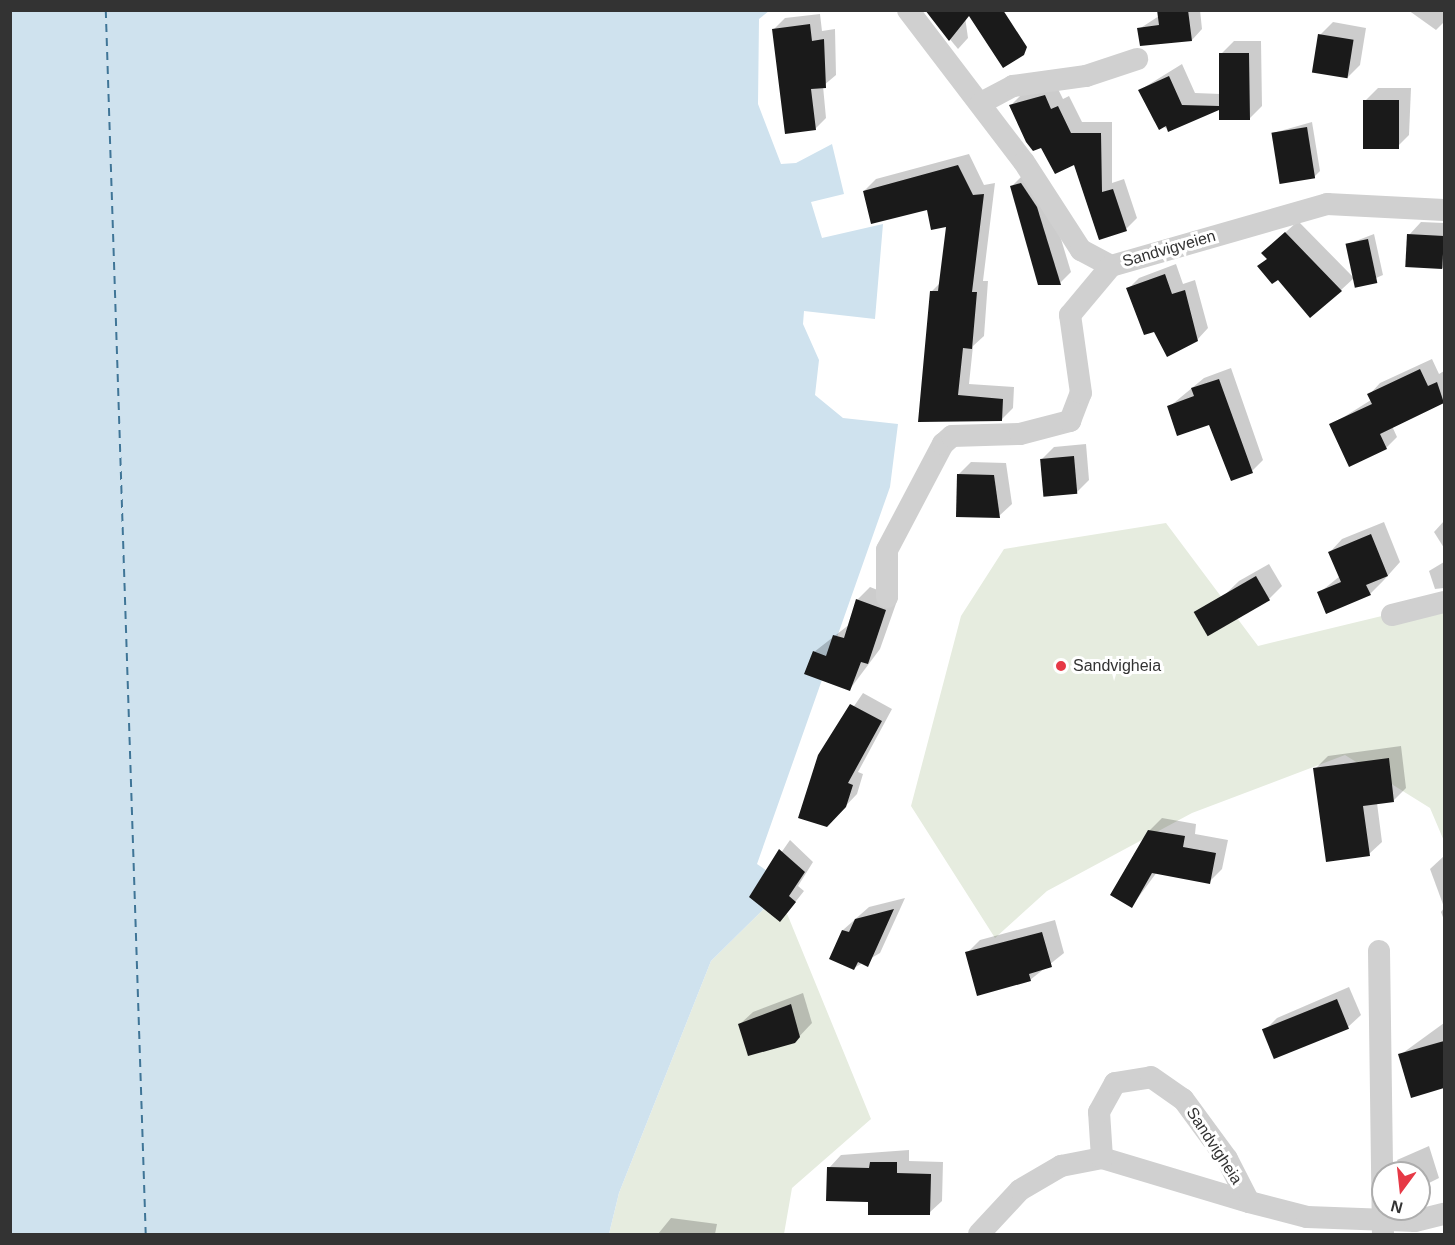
<!DOCTYPE html>
<html>
<head>
<meta charset="utf-8">
<style>
  body { margin:0 }
  #map { position:relative; width:1455px; height:1245px; overflow:hidden; background:#fff; font-family:Helvetica,sans-serif }
  div>[style] { position:absolute }
  [style*='--x'] { left:calc(var(--x)*1px); top:calc(var(--y)*1px); width:calc(var(--w)*1px); rotate:calc(var(--a)*1deg) }
  .green>* { inset:0; background:#e6ecdf }
  .water>* { inset:0; background:#cfe2ee }
  .shadow>* { inset:0; background:#0003 }
  .ferry>* { height:1.5px; margin-top:-0.75px; transform-origin:0; background:repeating-linear-gradient(90deg,#3f7597 0 8px,transparent 0 14px) }
  .building>* { inset:0; background:#1a1a1a; transform-origin:0 0 }
  .street>* { height:22px; margin:-11px; padding:0 11px; transform-origin:11px; border-radius:11px; background:#d0d0d0 }
  .dots>* { width:16px; height:16px; translate:-50% -50%; box-sizing:border-box; border:3px solid #fff; border-radius:50% }
  span { translate:-50% -50%; white-space:nowrap; text-align:center; line-height:1.15; -webkit-text-stroke:6px #fff; paint-order:stroke }
  .street-label { font-size:16px; color:#333 }
  .poi-label { font-size:16px; color:#333 }
  .left { translate:0 -50%; text-align:left }
  .frame { position:absolute; inset:0; border:12px solid #333; pointer-events:none }
  .north { position:absolute; left:1371px; top:1161px; width:60px; height:60px; box-sizing:border-box; background:#fff; border:2px solid #adadad; border-radius:50%; rotate:195deg; font-size:16px; font-weight:700; line-height:24px; text-align:center; color:#333 }
  .north::after { content:''; display:block; margin:auto; width:21px; height:27px; background:#e63946; clip-path:polygon(50% 0,100% 100%,50% 72%,0 100%) }
</style>
</head>
<body>
<div id="map">
  <div class="green">
    <div style="clip-path:polygon(1166px 523px,1258px 646px,1444px 601px,1444px 841px,1430px 808px,1345px 755px,1192px 813px,1047px 891px,995px 938px,911px 806px,961px 616px,1004px 549px)"></div>
    <div style="clip-path:polygon(779px 894px,871px 1119px,792px 1188px,784px 1234px,609px 1234px,619px 1193px,711px 961px)"></div>
  </div>
  <div class="water">
    <div style="clip-path:polygon(10px 11px,769px 11px,759px 19px,758px 104px,781px 164px,796px 163px,832px 144px,844px 194px,811px 202px,822px 238px,883px 224px,875px 319px,804px 311px,803px 324px,819px 360px,815px 395px,843px 418px,898px 424px,890px 487px,757px 864px,788px 885px,711px 961px,619px 1193px,609px 1234px,11px 1234px)"></div>
  </div>
  <div class="shadow">
    <div style="clip-path:polygon(926px 10px,964px 10px,968px 38px,958px 49px)"></div>
    <div style="clip-path:polygon(1159px 10px,1200px 10px,1202px 29px,1192px 40px,1139px 29px,1159px 16px)"></div>
    <div style="clip-path:polygon(1408px 10px,1444px 10px,1444px 22px,1436px 30px)"></div>
    <div style="clip-path:polygon(820px 14px,822px 31px,835px 29px,836px 75px,823px 86px,826px 118px,815px 129px,774px 29px,785px 18px)"></div>
    <div style="clip-path:polygon(1333px 22px,1366px 28px,1360px 65px,1347px 78px,1320px 35px)"></div>
    <div style="clip-path:polygon(1234px 41px,1261px 41px,1262px 106px,1249px 119px,1221px 107px,1169px 130px,1154px 121px,1140px 90px,1182px 64px,1195px 93px,1221px 94px,1221px 54px)"></div>
    <div style="clip-path:polygon(1056px 85px,1063px 99px,1069px 96px,1082px 122px,1112px 122px,1112px 183px,1124px 179px,1137px 218px,1126px 229px,1075px 162px,1042px 146px,1011px 105px,1021px 95px)"></div>
    <div style="clip-path:polygon(1378px 88px,1411px 88px,1409px 135px,1396px 148px,1365px 101px)"></div>
    <div style="clip-path:polygon(1312px 122px,1320px 171px,1314px 177px,1273px 133px)"></div>
    <div style="clip-path:polygon(969px 154px,984px 185px,995px 183px,983px 281px,988px 281px,984px 336px,973px 346px,969px 384px,1014px 387px,1013px 408px,1001px 420px,920px 420px,931px 292px,941px 282px,948px 226px,928px 208px,864px 191px,876px 179px)"></div>
    <div style="clip-path:polygon(1023px 175px,1048px 196px,1071px 272px,1060px 283px,1012px 186px)"></div>
    <div style="clip-path:polygon(1298px 221px,1354px 278px,1341px 290px,1278px 278px,1259px 267px,1268px 258px,1263px 253px)"></div>
    <div style="clip-path:polygon(1421px 222px,1444px 223px,1444px 268px,1407px 266px,1409px 235px)"></div>
    <div style="clip-path:polygon(1374px 234px,1383px 275px,1357px 286px,1348px 244px)"></div>
    <div style="clip-path:polygon(1176px 264px,1183px 284px,1195px 280px,1208px 328px,1197px 340px,1155px 330px,1128px 289px,1139px 278px)"></div>
    <div style="clip-path:polygon(1432px 359px,1439px 374px,1444px 371px,1444px 402px,1392px 426px,1397px 437px,1386px 448px,1331px 425px,1371px 400px,1369px 395px,1380px 383px)"></div>
    <div style="clip-path:polygon(1231px 368px,1263px 460px,1252px 471px,1210px 423px,1169px 407px,1204px 378px)"></div>
    <div style="clip-path:polygon(1086px 444px,1089px 480px,1076px 493px,1041px 460px,1054px 447px)"></div>
    <div style="clip-path:polygon(971px 462px,1006px 463px,1012px 504px,999px 516px,958px 475px)"></div>
    <div style="clip-path:polygon(1444px 521px,1444px 548px,1434px 532px)"></div>
    <div style="clip-path:polygon(1384px 522px,1400px 562px,1383px 581px,1370px 594px,1319px 593px,1340px 576px,1330px 552px,1342px 539px)"></div>
    <div style="clip-path:polygon(1444px 562px,1444px 588px,1435px 589px,1429px 571px)"></div>
    <div style="clip-path:polygon(1269px 564px,1282px 586px,1269px 599px,1200px 619px,1239px 581px)"></div>
    <div style="clip-path:polygon(870px 587px,898px 598px,880px 649px,850px 689px,814px 652px,850px 624px,857px 600px)"></div>
    <div style="clip-path:polygon(863px 693px,892px 709px,858px 772px,863px 774px,857px 794px,838px 814px,820px 756px)"></div>
    <div style="clip-path:polygon(1401px 746px,1406px 788px,1393px 801px,1377px 803px,1382px 842px,1369px 854px,1315px 769px,1328px 756px)"></div>
    <div style="clip-path:polygon(1162px 818px,1196px 824px,1195px 834px,1228px 840px,1222px 869px,1209px 882px,1157px 872px,1132px 906px,1149px 831px)"></div>
    <div style="clip-path:polygon(790px 840px,813px 862px,798px 886px,804px 891px,789px 910px,751px 896px)"></div>
    <div style="clip-path:polygon(1444px 856px,1444px 907px,1430px 869px)"></div>
    <div style="clip-path:polygon(905px 898px,880px 953px,854px 968px,843px 930px,869px 907px)"></div>
    <div style="clip-path:polygon(1444px 908px,1444px 920px,1441px 912px)"></div>
    <div style="clip-path:polygon(1055px 920px,1064px 953px,1030px 980px,967px 953px,980px 940px)"></div>
    <div style="clip-path:polygon(1349px 987px,1361px 1015px,1348px 1027px,1264px 1031px,1277px 1018px)"></div>
    <div style="clip-path:polygon(803px 993px,812px 1023px,794px 1042px,740px 1024px,753px 1012px)"></div>
    <div style="clip-path:polygon(1444px 1023px,1444px 1087px,1400px 1055px)"></div>
    <div style="clip-path:polygon(1429px 1146px,1439px 1178px,1419px 1188px,1419px 1173px,1402px 1173px,1397px 1160px)"></div>
    <div style="clip-path:polygon(909px 1150px,909px 1161px,943px 1162px,942px 1201px,929px 1213px,870px 1201px,829px 1168px,841px 1155px)"></div>
    <div style="clip-path:polygon(671px 1218px,717px 1224px,715px 1234px,658px 1234px)"></div>
  </div>
  <div class="ferry">
    <div style="--x:106;--y:10;--w:1225;--a:88.13"></div>
  </div>
  <div class="building">
    <div style="clip-path:polygon(925px 10px,1003px 10px,1027px 47px,1024px 55px,1003px 68px,969px 16px,949px 41px)"></div>
    <div style="clip-path:polygon(1157px 10px,1188px 10px,1192px 41px,1140px 46px,1137px 28px,1159px 25px)"></div>
    <div style="clip-path:polygon(810px 24px,812px 41px,824px 39px,826px 88px,811px 89px,816px 130px,785px 134px,772px 29px)"></div>
    <div style="left:1318px;top:34px;width:36px;height:39px;rotate:9deg"></div>
    <div style="clip-path:polygon(1219px 53px,1249px 53px,1250px 120px,1219px 120px,1219px 110px,1168px 132px,1166px 126px,1159px 130px,1138px 90px,1169px 76px,1182px 105px,1219px 106px)"></div>
    <div style="clip-path:polygon(1045px 95px,1051px 109px,1058px 106px,1071px 133px,1101px 133px,1102px 192px,1113px 189px,1127px 231px,1099px 240px,1074px 165px,1055px 174px,1041px 148px,1033px 151px,1026px 142px,1009px 105px)"></div>
    <div style="left:1363px;top:100px;width:36px;height:49px"></div>
    <div style="left:1307px;top:127px;width:52px;height:36px;rotate:81deg"></div>
    <div style="clip-path:polygon(958px 165px,973px 195px,984px 194px,972px 292px,977px 292px,972px 349px,963px 348px,958px 395px,1003px 399px,1002px 421px,918px 422px,930px 291px,938px 291px,946px 227px,931px 230px,927px 210px,871px 224px,863px 191px)"></div>
    <div style="clip-path:polygon(1021px 183px,1037px 207px,1061px 285px,1038px 285px,1010px 186px)"></div>
    <div style="clip-path:polygon(1285px 232px,1342px 291px,1310px 318px,1278px 280px,1272px 284px,1257px 266px,1267px 259px,1261px 253px)"></div>
    <div style="left:1407px;top:234px;width:37px;height:33px;rotate:3deg"></div>
    <div style="left:1368px;top:239px;width:45px;height:23px;rotate:78deg"></div>
    <div style="clip-path:polygon(1165px 274px,1172px 294px,1185px 290px,1198px 341px,1167px 357px,1154px 332px,1144px 335px,1126px 288px)"></div>
    <div style="clip-path:polygon(1420px 369px,1428px 386px,1437px 382px,1444px 403px,1380px 434px,1387px 449px,1349px 467px,1329px 424px,1372px 404px,1367px 394px)"></div>
    <div style="clip-path:polygon(1219px 379px,1253px 473px,1231px 481px,1209px 425px,1177px 436px,1167px 406px,1194px 396px,1191px 388px)"></div>
    <div style="left:1074px;top:456px;width:38px;height:34px;rotate:85deg"></div>
    <div style="clip-path:polygon(957px 474px,994px 475px,1000px 518px,956px 517px)"></div>
    <div style="clip-path:polygon(1371px 534px,1388px 576px,1366px 585px,1371px 595px,1326px 614px,1317px 592px,1341px 582px,1328px 552px)"></div>
    <div style="left:1256px;top:576px;width:28px;height:72px;rotate:60deg"></div>
    <div style="clip-path:polygon(856px 599px,886px 610px,868px 664px,861px 662px,850px 691px,804px 674px,813px 651px,826px 656px,833px 635px,844px 638px)"></div>
    <div style="clip-path:polygon(850px 704px,882px 721px,848px 783px,853px 785px,846px 807px,827px 827px,798px 818px,818px 755px)"></div>
    <div style="clip-path:polygon(1389px 758px,1394px 802px,1363px 806px,1370px 856px,1326px 862px,1313px 768px)"></div>
    <div style="clip-path:polygon(1148px 830px,1185px 836px,1183px 847px,1216px 853px,1210px 884px,1152px 873px,1132px 908px,1110px 895px)"></div>
    <div style="clip-path:polygon(779px 849px,805px 872px,789px 896px,796px 902px,780px 922px,749px 897px)"></div>
    <div style="clip-path:polygon(894px 909px,868px 967px,858px 962px,854px 970px,829px 959px,842px 930px,849px 932px,855px 919px)"></div>
    <div style="clip-path:polygon(1042px 932px,1052px 967px,1029px 974px,1031px 981px,977px 996px,965px 952px)"></div>
    <div style="left:1337px;top:999px;width:32px;height:81px;rotate:68deg"></div>
    <div style="clip-path:polygon(791px 1004px,800px 1037px,795px 1043px,748px 1056px,738px 1024px)"></div>
    <div style="clip-path:polygon(1444px 1041px,1444px 1088px,1411px 1098px,1398px 1054px)"></div>
    <div style="clip-path:polygon(870px 1162px,897px 1162px,897px 1173px,931px 1174px,930px 1215px,868px 1215px,868px 1202px,826px 1201px,827px 1167px,869px 1168px)"></div>
  </div>
  <div class="street">
    <div style="--x:908;--y:10;--w:191;--a:52.7"></div>
    <div style="--x:1024;--y:162;--w:105;--a:57.1"></div>
    <div style="--x:1081;--y:250;--w:34;--a:28"></div>
    <div style="--x:1111;--y:266;--w:225;--a:-16"></div>
    <div style="--x:1327;--y:204;--w:117;--a:2.9"></div>
    <div style="--x:981;--y:103;--w:36;--a:-28"></div>
    <div style="--x:1013;--y:86;--w:74;--a:-7.8"></div>
    <div style="--x:1086;--y:76;--w:54;--a:-18.4"></div>
    <div style="--x:887;--y:597;--w:47;--a:-90"></div>
    <div style="--x:887;--y:550;--w:120;--a:-62.2"></div>
    <div style="--x:943;--y:444;--w:12;--a:-42"></div>
    <div style="--x:952;--y:436;--w:68;--a:-1.7"></div>
    <div style="--x:1020;--y:434;--w:52;--a:-14.6"></div>
    <div style="--x:1070;--y:421;--w:30;--a:-69"></div>
    <div style="--x:1081;--y:393;--w:79;--a:-98"></div>
    <div style="--x:1070;--y:315;--w:64;--a:-50.1"></div>
    <div style="--x:1392;--y:615;--w:54;--a:-14"></div>
    <div style="--x:1379;--y:951;--w:283;--a:89.2"></div>
    <div style="--x:1102;--y:1158;--w:153;--a:16.7"></div>
    <div style="--x:979;--y:1234;--w:60;--a:-47"></div>
    <div style="--x:1020;--y:1190;--w:48;--a:-30.3"></div>
    <div style="--x:1061;--y:1166;--w:42;--a:-11"></div>
    <div style="--x:1102;--y:1158;--w:46;--a:-93.7"></div>
    <div style="--x:1099;--y:1112;--w:33;--a:-61"></div>
    <div style="--x:1115;--y:1083;--w:36;--a:-9"></div>
    <div style="--x:1151;--y:1077;--w:39;--a:35"></div>
    <div style="--x:1183;--y:1099;--w:74;--a:53.7"></div>
    <div style="--x:1227;--y:1159;--w:48;--a:62.9"></div>
    <div style="--x:1249;--y:1202;--w:60;--a:14.5"></div>
    <div style="--x:1307;--y:1217;--w:108;--a:2.1"></div>
    <div style="--x:1415;--y:1221;--w:30;--a:-14"></div>
  </div>
  <div class="dots">
    <div style="left:1061px;top:666px;background:#e63946"></div>
  </div>
  <div class="street-label">
    <span style="left:1169px;top:249px;rotate:-16deg">Sandvigveien</span>
    <span style="left:1214px;top:1146px;rotate:57deg">Sandvigheia</span>
  </div>
  <div class="poi-label">
    <span class="left" style="left:1073px;top:666px">Sandvigheia</span>
  </div>
  <div class="frame"></div>
  <div class="north">N</div>
</div>
</body>
</html>
